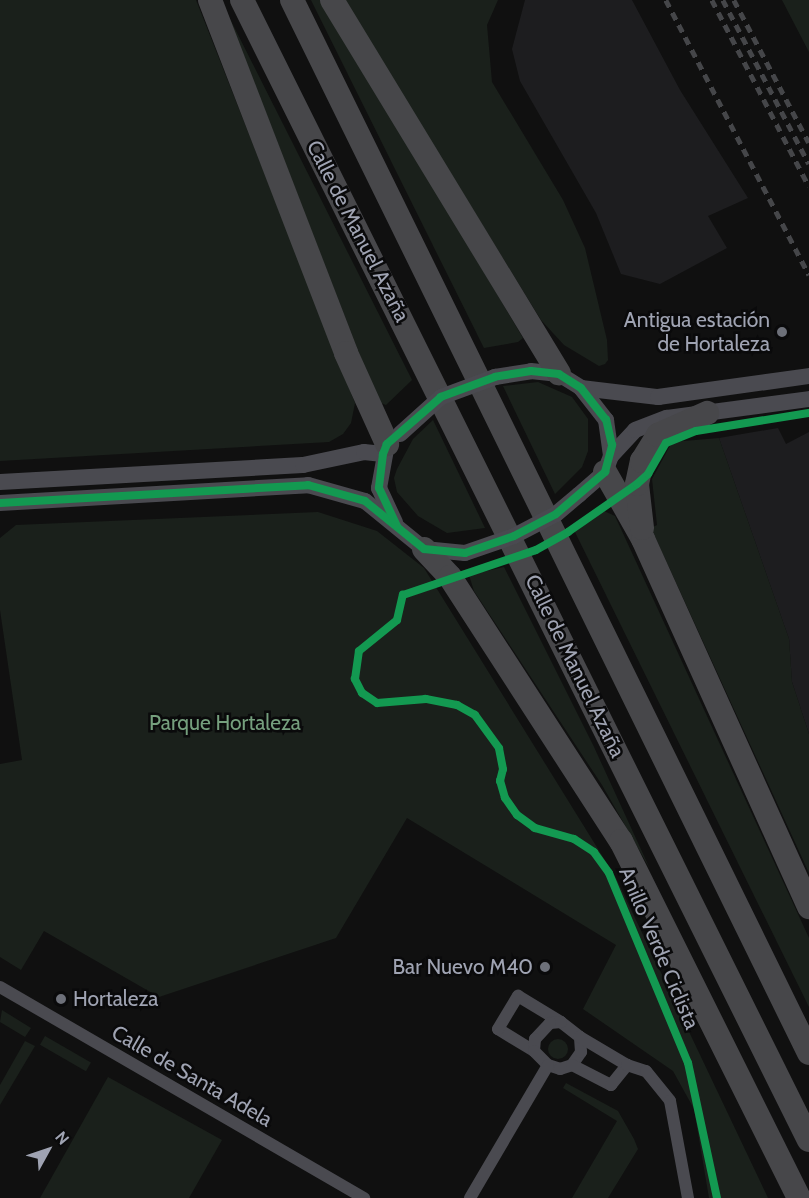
<!DOCTYPE html>
<html>
<head>
<meta charset="utf-8">
<style>
  body { margin:0 }
  #map { position:relative; width:809px; height:1198px; overflow:hidden; background:#101010; font-family:Cabin,sans-serif }
  div>[style] { position:absolute }
  [style*='--x'] { left:calc(var(--x)*1px); top:calc(var(--y)*1px); width:calc(var(--w)*1px); rotate:calc(var(--a)*1deg) }
  .built>* { inset:0; background:#1d1d1f }
  .green>* { inset:0; background:#1a201b; transform-origin:0 0 }
  .round { border-radius:50% }
  .minor>* { height:12px; margin:-6px; padding:0 6px; transform-origin:6px; border-radius:6px; background:#4a4a50 }
  .tertiary>* { height:16px; margin:-8px; padding:0 8px; transform-origin:8px; border-radius:8px; background:#4a4a50 }
  .motorway>* { height:24px; margin:-12px; padding:0 12px; transform-origin:12px; border-radius:12px; background:#47474a }
  .rail>* { height:4.5px; margin-top:-2.25px; transform-origin:0; background:repeating-linear-gradient(90deg,#454649 0 8px,transparent 0 14px) }
  .tertiary-bridge>* { height:16px; margin:-8px; padding:0 8px; transform-origin:8px; border-radius:8px; background:#4a4a50 }
  .cycleway>* { height:8px; margin:-4px; padding:0 4px; transform-origin:4px; border-radius:4px; background:#139951 }
  .dots>* { width:16px; height:16px; translate:-50% -50%; box-sizing:border-box; border:3px solid #0a0a0b; border-radius:50% }
  span { translate:-50% -50%; white-space:nowrap; text-align:center; line-height:1.15; -webkit-text-stroke:5px #0a0a0b; paint-order:stroke }
  .street-label { font-size:21px; color:#9fa3b2 }
  .poi-label { font-size:21px; color:#9fa3b2 }
  .right { translate:-100% -50%; text-align:right }
  .left { translate:0 -50%; text-align:left }
  .park-label { font-size:21px; color:#759f7d }
  .north { position:absolute; left:18px; top:1120px; width:60px; height:60px; -webkit-text-stroke:4px #0a0a0b; paint-order:stroke; rotate:50deg; font-size:16px; font-weight:700; line-height:24px; text-align:center; color:#9fa3b2 }
  .north::after { content:''; display:block; margin:auto; width:21px; height:27px; background:#9fa3b2; clip-path:polygon(50% 0,100% 100%,50% 72%,0 100%) }
</style>
</head>
<body>
<div id="map">
  <div class="built">
    <div style="clip-path:polygon(525px 0,632px 0,680px 90px,748px 198px,708px 216px,727px 248px,660px 284px,621px 274px,596px 213px,520px 81px,512px 49px)"></div>
    <div style="clip-path:polygon(778px 428px,786px 444px,809px 432px,809px 734px,792px 682px,789px 639px,719px 438px)"></div>
  </div>
  <div class="green">
    <div style="clip-path:polygon(0 0,196px 0,355px 403px,351px 423px,343px 434px,329px 442px,0 461px)"></div>
    <div style="clip-path:polygon(311px 0,323px 0,523px 338px,518px 342px,484px 348px)"></div>
    <div style="clip-path:polygon(344px 0,498px 0,487px 25px,492px 82px,563px 200px,585px 248px,607px 340px,608px 360px,605px 364px,599px 366px,564px 345px,541px 320px)"></div>
    <div style="clip-path:polygon(782px 0,809px 0,809px 52px)"></div>
    <div style="clip-path:polygon(227px 13px,412px 380px,386px 405px,378px 402px)"></div>
    <div style="clip-path:polygon(538px 382px,572px 397px,588px 419px,588px 451px,582px 467px,555px 494px,503px 386px)"></div>
    <div style="clip-path:polygon(433px 420px,485px 528px,447px 533px,418px 516px,397px 492px,394px 478px,397px 469px,413px 439px)"></div>
    <div style="clip-path:polygon(719px 438px,789px 639px,792px 682px,809px 734px,809px 873px,651px 528px,657px 525px,652px 479px,672px 442px)"></div>
    <div style="clip-path:polygon(602px 510px,615px 516px,809px 938px,809px 1007px,575px 532px)"></div>
    <div style="clip-path:polygon(318px 512px,377px 531px,424px 568px,616px 878px,768px 1198px,709px 1198px,694px 1109px,673px 1071px,583px 1009px,616px 945px,407px 818px,336px 938px,159px 997px,44px 931px,21px 970px,0 957px,0 764px,22px 760px,0 610px,0 538px,16px 525px)"></div>
    <div style="clip-path:polygon(504px 567px,594px 747px,650px 869px,602px 785px,474px 591px,469px 575px)"></div>
    <div style="clip-path:polygon(2px 1010px,31px 1028px,25px 1037px,0 1022px)"></div>
    <div style="left:45px;top:1036px;width:53px;height:10px;rotate:30deg"></div>
    <div class="round" style="left:548px;top:1039px;width:20px;height:20px"></div>
    <div style="clip-path:polygon(25px 1041px,35px 1046px,0 1105px,0 1085px)"></div>
    <div style="clip-path:polygon(108px 1077px,222px 1140px,189px 1198px,40px 1198px)"></div>
    <div style="clip-path:polygon(566px 1083px,618px 1111px,634px 1139px,638px 1149px,608px 1198px,572px 1198px,617px 1121px,563px 1088px)"></div>
  </div>
  <div class="minor">
    <div style="--x:0;--y:987;--w:421;--a:30.1"></div>
    <div style="--x:534;--y:1051;--w:42;--a:-148.6"></div>
    <div style="--x:498;--y:1029;--w:39;--a:-59"></div>
    <div style="--x:518;--y:996;--w:50;--a:31.2"></div>
    <div style="--x:572;--y:1065;--w:16;--a:-55"></div>
    <div style="--x:581;--y:1052;--w:15;--a:-94"></div>
    <div style="--x:580;--y:1037;--w:24;--a:-142"></div>
    <div style="--x:561;--y:1022;--w:11;--a:175"></div>
    <div style="--x:550;--y:1023;--w:22;--a:133"></div>
    <div style="--x:535;--y:1039;--w:12;--a:95"></div>
    <div style="--x:534;--y:1051;--w:20;--a:45"></div>
    <div style="--x:548;--y:1065;--w:13;--a:18"></div>
    <div style="--x:560;--y:1069;--w:13;--a:-18"></div>
    <div style="--x:572;--y:1065;--w:44;--a:27.1"></div>
    <div style="--x:611;--y:1085;--w:26;--a:-51"></div>
    <div style="--x:627;--y:1065;--w:55;--a:-149.2"></div>
    <div style="--x:627;--y:1065;--w:20;--a:18"></div>
    <div style="--x:646;--y:1071;--w:38;--a:51"></div>
    <div style="--x:670;--y:1101;--w:99;--a:79.5"></div>
    <div style="--x:470;--y:1198;--w:154;--a:-59.6"></div>
  </div>
  <div class="tertiary">
    <div style="--x:531;--y:371;--w:28;--a:6"></div>
    <div style="--x:559;--y:374;--w:26;--a:32"></div>
    <div style="--x:581;--y:388;--w:41;--a:52"></div>
    <div style="--x:606;--y:420;--w:36;--a:82"></div>
    <div style="--x:611;--y:456;--w:17;--a:111"></div>
    <div style="--x:605;--y:472;--w:35;--a:139"></div>
    <div style="--x:581;--y:388;--w:78;--a:6.7"></div>
    <div style="--x:658;--y:397;--w:152;--a:-7.9"></div>
    <div style="--x:387;--y:444;--w:45;--a:100.3"></div>
    <div style="--x:379;--y:488;--w:38;--a:65"></div>
    <div style="--x:611;--y:456;--w:35;--a:-47"></div>
    <div style="--x:635;--y:430;--w:34;--a:-21"></div>
    <div style="--x:667;--y:418;--w:143;--a:-7.6"></div>
    <div style="--x:0;--y:482;--w:303;--a:-3.2"></div>
    <div style="--x:303;--y:465;--w:62;--a:-12"></div>
    <div style="--x:364;--y:452;--w:19;--a:6"></div>
    <div style="--x:0;--y:503;--w:309;--a:-3.3"></div>
    <div style="--x:308;--y:485;--w:59;--a:15.7"></div>
    <div style="--x:365;--y:501;--w:76;--a:39.1"></div>
    <div style="--x:424;--y:549;--w:41;--a:5.6"></div>
  </div>
  <div class="motorway">
    <div style="--x:210;--y:0;--w:378;--a:68.9"></div>
    <div style="--x:346;--y:353;--w:100;--a:65.7"></div>
    <div style="--x:242;--y:0;--w:1273;--a:63.56"></div>
    <div style="--x:292;--y:0;--w:1173;--a:63.85"></div>
    <div style="--x:332;--y:0;--w:437;--a:58.7"></div>
    <div style="--x:605;--y:472;--w:77;--a:60.4"></div>
    <div style="--x:643;--y:539;--w:404;--a:65.7"></div>
    <div style="--x:642;--y:528;--w:44;--a:-96.5"></div>
    <div style="--x:637;--y:484;--w:24;--a:-78"></div>
    <div style="--x:642;--y:461;--w:31;--a:-58"></div>
    <div style="--x:658;--y:435;--w:54;--a:-24.2"></div>
    <div style="--x:424;--y:549;--w:38;--a:47"></div>
    <div style="--x:450;--y:577;--w:315;--a:57.1"></div>
    <div style="--x:621;--y:841;--w:399;--a:63.5"></div>
  </div>
  <div class="rail">
    <div style="--x:666;--y:0;--w:310;--a:62.5"></div>
    <div style="--x:712;--y:0;--w:210;--a:62.5"></div>
    <div style="--x:723;--y:0;--w:185;--a:62.3"></div>
    <div style="--x:734;--y:0;--w:161;--a:62.3"></div>
  </div>
  <div class="tertiary-bridge">
    <div style="--x:400;--y:434;--w:55;--a:-42.1"></div>
    <div style="--x:441;--y:397;--w:58;--a:-20.3"></div>
    <div style="--x:495;--y:377;--w:36;--a:-9"></div>
    <div style="--x:465;--y:553;--w:52;--a:-19.1"></div>
    <div style="--x:514;--y:536;--w:47;--a:-27.6"></div>
    <div style="--x:556;--y:514;--w:30;--a:-40"></div>
  </div>
  <div class="cycleway">
    <div style="--x:0;--y:503;--w:309;--a:-3.3"></div>
    <div style="--x:308;--y:485;--w:59;--a:15.7"></div>
    <div style="--x:365;--y:501;--w:76;--a:39.1"></div>
    <div style="--x:424;--y:549;--w:41;--a:5.6"></div>
    <div style="--x:465;--y:553;--w:52;--a:-19.1"></div>
    <div style="--x:514;--y:536;--w:47;--a:-27.6"></div>
    <div style="--x:556;--y:514;--w:65;--a:-40.6"></div>
    <div style="--x:605;--y:472;--w:28;--a:-75"></div>
    <div style="--x:612;--y:445;--w:26;--a:-103"></div>
    <div style="--x:606;--y:420;--w:41;--a:-128"></div>
    <div style="--x:581;--y:388;--w:26;--a:-148"></div>
    <div style="--x:559;--y:374;--w:28;--a:-174"></div>
    <div style="--x:531;--y:371;--w:36;--a:171"></div>
    <div style="--x:495;--y:377;--w:58;--a:159.7"></div>
    <div style="--x:441;--y:397;--w:72;--a:139"></div>
    <div style="--x:387;--y:444;--w:11;--a:112"></div>
    <div style="--x:383;--y:454;--w:34;--a:97"></div>
    <div style="--x:379;--y:488;--w:42;--a:64.7"></div>
    <div style="--x:717;--y:1198;--w:138;--a:-102.1"></div>
    <div style="--x:688;--y:1063;--w:206;--a:-112.6"></div>
    <div style="--x:609;--y:873;--w:26;--a:-126"></div>
    <div style="--x:594;--y:852;--w:24;--a:-147"></div>
    <div style="--x:574;--y:839;--w:41;--a:-164.2"></div>
    <div style="--x:535;--y:828;--w:22;--a:-144"></div>
    <div style="--x:517;--y:815;--w:21;--a:-125"></div>
    <div style="--x:505;--y:798;--w:18;--a:-106"></div>
    <div style="--x:500;--y:781;--w:12;--a:-76"></div>
    <div style="--x:503;--y:769;--w:21;--a:-101"></div>
    <div style="--x:499;--y:748;--w:41;--a:-126"></div>
    <div style="--x:475;--y:715;--w:21;--a:-151"></div>
    <div style="--x:457;--y:705;--w:32;--a:-169"></div>
    <div style="--x:426;--y:699;--w:49;--a:175.3"></div>
    <div style="--x:377;--y:703;--w:18;--a:-146"></div>
    <div style="--x:362;--y:693;--w:16;--a:-117"></div>
    <div style="--x:355;--y:679;--w:28;--a:-82"></div>
    <div style="--x:359;--y:651;--w:49;--a:-39.2"></div>
    <div style="--x:397;--y:620;--w:26;--a:-77"></div>
    <div style="--x:403;--y:595;--w:140;--a:-18.7"></div>
    <div style="--x:536;--y:550;--w:37;--a:-29"></div>
    <div style="--x:568;--y:532;--w:84;--a:-34.8"></div>
    <div style="--x:637;--y:484;--w:15;--a:-42"></div>
    <div style="--x:648;--y:474;--w:36;--a:-60"></div>
    <div style="--x:666;--y:443;--w:32;--a:-22"></div>
    <div style="--x:696;--y:431;--w:114;--a:-9.1"></div>
  </div>
  <div class="dots">
    <div style="left:782px;top:332px;background:#6d7079"></div>
    <div style="left:545px;top:967px;background:#6d7079"></div>
    <div style="left:61px;top:999px;background:#6d7079"></div>
  </div>
  <div class="street-label">
    <span style="left:358px;top:231px;rotate:63deg">Calle de Manuel Azaña</span>
    <span style="left:575px;top:666px;rotate:64deg">Calle de Manuel Azaña</span>
    <span style="left:659px;top:948px;rotate:67deg">Anillo Verde Ciclista</span>
    <span style="left:192px;top:1076px;rotate:30deg">Calle de Santa Adela</span>
  </div>
  <div class="poi-label">
    <span class="right" style="left:770px;top:332px">Antigua estación<br>de Hortaleza</span>
    <span class="right" style="left:533px;top:967px">Bar Nuevo M40</span>
    <span class="left" style="left:73px;top:999px">Hortaleza</span>
  </div>
  <div class="park-label">
    <span style="left:225px;top:723px">Parque Hortaleza</span>
  </div>
  <div class="north">N</div>
</div>
</body>
</html>
